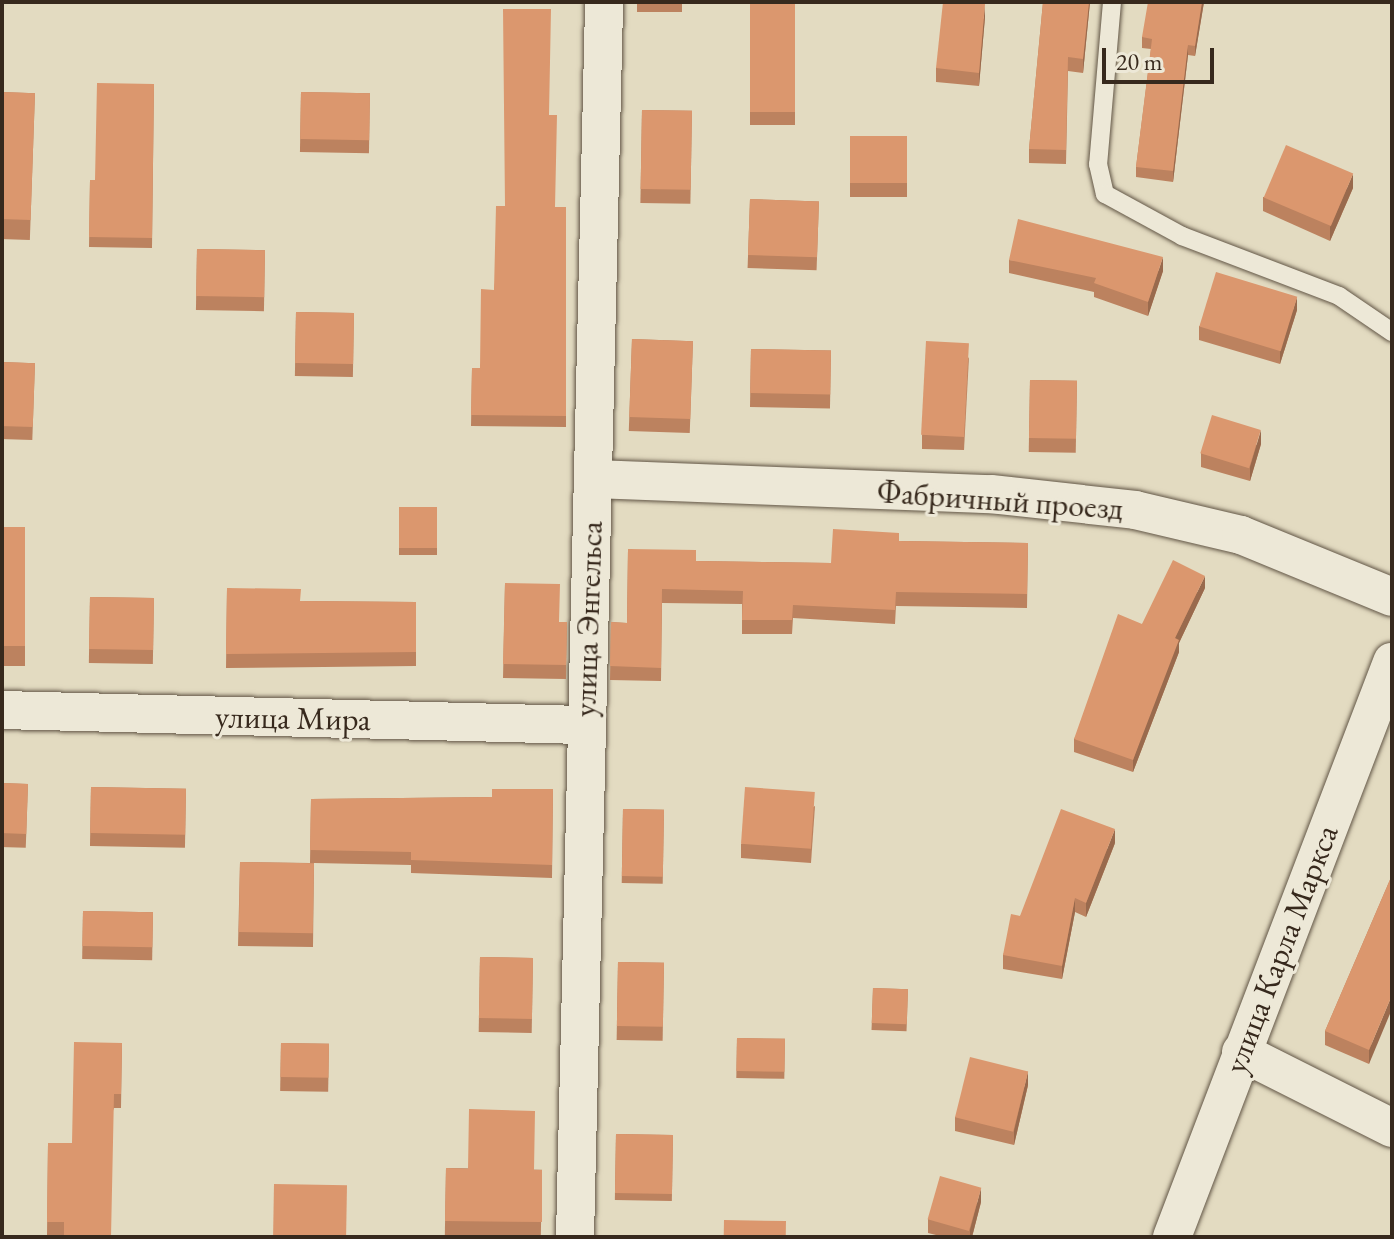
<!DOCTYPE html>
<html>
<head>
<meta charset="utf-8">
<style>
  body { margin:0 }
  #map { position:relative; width:1394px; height:1239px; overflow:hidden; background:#e3dbc1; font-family:"EB Garamond",serif }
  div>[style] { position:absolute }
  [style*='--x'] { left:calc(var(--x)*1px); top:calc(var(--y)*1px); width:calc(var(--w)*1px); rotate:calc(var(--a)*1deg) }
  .roads { filter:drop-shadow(0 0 2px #625646) drop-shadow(0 0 2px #625646) }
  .service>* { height:18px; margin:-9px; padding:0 9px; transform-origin:9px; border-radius:9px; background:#ede8d7 }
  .minor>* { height:38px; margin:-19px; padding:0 19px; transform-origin:19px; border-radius:19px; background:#ede8d7 }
  .wall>* { inset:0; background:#bc825f; transform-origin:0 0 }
  .shaded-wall>* { inset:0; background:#996a4d }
  .building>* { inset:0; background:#db976e; transform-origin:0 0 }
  span { translate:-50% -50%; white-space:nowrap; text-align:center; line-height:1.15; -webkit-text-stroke:6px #ede8d7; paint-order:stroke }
  .street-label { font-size:32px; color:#37291d }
  .frame { position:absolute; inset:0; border:4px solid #37291d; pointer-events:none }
  .scale { position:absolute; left:1102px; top:48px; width:112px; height:36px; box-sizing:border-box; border:4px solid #37291d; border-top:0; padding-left:10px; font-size:24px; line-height:28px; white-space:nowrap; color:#37291d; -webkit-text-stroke:6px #ede8d7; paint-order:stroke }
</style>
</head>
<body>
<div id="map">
  <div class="roads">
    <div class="service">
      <div style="--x:1112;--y:2;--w:163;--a:94.9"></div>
      <div style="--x:1098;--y:164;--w:31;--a:77"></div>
      <div style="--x:1105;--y:194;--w:88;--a:28.6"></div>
      <div style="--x:1182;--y:236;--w:168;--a:20.9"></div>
      <div style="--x:1339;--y:296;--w:64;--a:34.2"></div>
    </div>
    <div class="minor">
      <div style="--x:594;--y:479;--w:397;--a:2.2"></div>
      <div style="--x:991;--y:494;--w:145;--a:6.3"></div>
      <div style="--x:1135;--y:510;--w:109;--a:13.3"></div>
      <div style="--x:1241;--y:535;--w:163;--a:22.3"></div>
      <div style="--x:2;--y:710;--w:582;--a:1.48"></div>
      <div style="--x:1241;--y:1052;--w:169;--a:26.7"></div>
      <div style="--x:575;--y:1237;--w:1235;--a:-88.65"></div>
      <div style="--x:1172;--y:1237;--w:616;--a:-69.06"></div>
    </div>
  </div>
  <div class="wall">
    <div style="left:637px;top:2px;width:45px;height:10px"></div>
    <div style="left:750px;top:2px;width:45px;height:123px"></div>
    <div style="clip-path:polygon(1043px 2px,1090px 2px,1083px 73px,1068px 71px,1066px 164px,1029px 163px,1029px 149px)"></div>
    <div style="clip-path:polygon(1204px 2px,1195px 56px,1188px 55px,1173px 182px,1136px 177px,1136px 167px,1151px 49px,1142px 48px,1142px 37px)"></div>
    <div style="clip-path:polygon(985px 17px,979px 86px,936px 82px,936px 68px)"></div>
    <div style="clip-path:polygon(154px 84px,152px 248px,89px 247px,90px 180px,95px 180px)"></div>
    <div style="left:2px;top:92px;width:33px;height:147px;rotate:2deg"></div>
    <div style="left:301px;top:92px;width:69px;height:60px;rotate:1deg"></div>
    <div style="left:642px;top:110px;width:50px;height:93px;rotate:1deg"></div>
    <div style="clip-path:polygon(550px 115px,555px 207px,566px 207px,566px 427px,471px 426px,472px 368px,480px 368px,494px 290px,505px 206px)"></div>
    <div style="left:907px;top:136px;width:61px;height:57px;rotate:90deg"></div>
    <div style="clip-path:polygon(1353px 188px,1330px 241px,1263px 211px,1263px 197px)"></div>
    <div style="left:750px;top:199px;width:69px;height:69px;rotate:2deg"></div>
    <div style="left:197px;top:249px;width:68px;height:61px;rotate:1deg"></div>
    <div style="clip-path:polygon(1009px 260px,1163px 271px,1148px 316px,1094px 297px,1094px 292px,1009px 273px)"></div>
    <div style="clip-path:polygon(1297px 310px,1280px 364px,1199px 340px,1199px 326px)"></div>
    <div style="left:296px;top:312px;width:58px;height:64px;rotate:1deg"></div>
    <div style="left:632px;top:339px;width:61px;height:92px;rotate:2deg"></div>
    <div style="left:751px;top:349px;width:80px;height:58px;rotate:1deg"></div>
    <div style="clip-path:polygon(969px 357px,964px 450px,922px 449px,922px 435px)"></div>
    <div style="left:2px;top:362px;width:33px;height:77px;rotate:2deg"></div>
    <div style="left:1030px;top:380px;width:47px;height:72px;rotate:1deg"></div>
    <div style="clip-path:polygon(1261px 444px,1250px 481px,1201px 467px,1201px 453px)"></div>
    <div style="left:399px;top:507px;width:38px;height:48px"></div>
    <div style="left:2px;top:527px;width:23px;height:139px"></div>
    <div style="clip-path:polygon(899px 541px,1028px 543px,1027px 608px,896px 606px,895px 624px,793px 618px,792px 634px,742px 634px,742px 604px,662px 603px,661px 681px,610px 680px,611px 622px,627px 623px,628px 549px,696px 561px,831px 563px)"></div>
    <div style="clip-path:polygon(505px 583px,559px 622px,567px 622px,566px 679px,503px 678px)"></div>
    <div style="clip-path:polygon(227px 588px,300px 601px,416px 602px,416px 666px,226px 668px)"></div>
    <div style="clip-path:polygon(1205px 588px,1179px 643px,1179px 652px,1133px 772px,1074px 752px,1074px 739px,1142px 624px)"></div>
    <div style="left:90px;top:597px;width:64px;height:66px;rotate:1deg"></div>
    <div style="left:2px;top:783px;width:26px;height:64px;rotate:2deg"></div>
    <div style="left:91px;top:787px;width:95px;height:59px;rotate:1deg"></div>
    <div style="clip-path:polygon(553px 789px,552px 878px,411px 873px,411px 865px,314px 863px,313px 947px,238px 946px,240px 862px,310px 863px,311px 799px,492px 797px)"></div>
    <div style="clip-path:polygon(815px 806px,811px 863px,741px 858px,741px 844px)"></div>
    <div style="left:623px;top:809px;width:41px;height:74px;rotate:1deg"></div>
    <div style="clip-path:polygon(1115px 843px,1086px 917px,1075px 912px,1062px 979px,1003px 969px,1003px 955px,1020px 916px)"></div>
    <div style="clip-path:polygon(1392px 875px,1369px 1064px,1325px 1045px,1325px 1031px)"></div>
    <div style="left:83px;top:911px;width:70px;height:48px;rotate:1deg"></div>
    <div style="left:480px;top:957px;width:53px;height:75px;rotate:1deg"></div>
    <div style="left:618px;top:962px;width:46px;height:78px;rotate:1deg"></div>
    <div style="left:873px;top:988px;width:35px;height:42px;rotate:2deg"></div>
    <div style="left:737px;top:1038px;width:48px;height:40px;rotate:1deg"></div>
    <div style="clip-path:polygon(122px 1043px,121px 1108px,114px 1108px,64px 1236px,47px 1235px,48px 1143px,72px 1143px)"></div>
    <div style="left:281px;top:1043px;width:48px;height:48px;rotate:1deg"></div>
    <div style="clip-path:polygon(1028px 1085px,1014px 1145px,955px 1131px,955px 1117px)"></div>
    <div style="left:616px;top:1134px;width:57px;height:66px;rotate:1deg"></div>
    <div style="left:446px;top:1168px;width:96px;height:67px;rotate:1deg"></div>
    <div style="clip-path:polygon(981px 1202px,972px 1237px,944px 1237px,928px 1233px,928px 1219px)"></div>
  </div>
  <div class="shaded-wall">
    <div style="clip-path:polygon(1089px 2px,1090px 2px,1083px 73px,1083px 59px)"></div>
    <div style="clip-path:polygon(1202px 2px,1204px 2px,1195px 56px,1195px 46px)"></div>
    <div style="clip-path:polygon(985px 4px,985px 17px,979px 86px,979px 73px)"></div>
    <div style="clip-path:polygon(1188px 45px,1188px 55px,1173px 182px,1173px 171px)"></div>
    <div style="clip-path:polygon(1353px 174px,1353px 188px,1330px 241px,1330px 227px)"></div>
    <div style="clip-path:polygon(1163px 257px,1163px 271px,1148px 316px,1148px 302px)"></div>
    <div style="clip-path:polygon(1297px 297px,1297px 310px,1280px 364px,1280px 351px)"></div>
    <div style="clip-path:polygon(1261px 430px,1261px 444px,1250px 481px,1250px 467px)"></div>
    <div style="clip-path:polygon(1205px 576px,1205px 588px,1179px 643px,1179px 652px,1133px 772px,1133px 760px,1175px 638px)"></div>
    <div style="clip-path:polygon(1115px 829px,1115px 843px,1086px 917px,1086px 903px)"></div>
    <div style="clip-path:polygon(1075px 898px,1075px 912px,1062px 979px,1062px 966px)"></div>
    <div style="clip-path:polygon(1392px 995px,1392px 1009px,1369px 1064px,1369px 1050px)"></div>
    <div style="clip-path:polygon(1028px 1071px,1028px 1085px,1014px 1145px,1014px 1131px)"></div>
    <div style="clip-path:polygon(981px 1188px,981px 1202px,972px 1237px,970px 1237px,970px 1230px)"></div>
  </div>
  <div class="building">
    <div style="left:750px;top:2px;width:45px;height:110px"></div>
    <div style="clip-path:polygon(943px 2px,970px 2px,985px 4px,979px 73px,936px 68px)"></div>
    <div style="clip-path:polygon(1043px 2px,1089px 2px,1083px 59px,1068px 57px,1066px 150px,1029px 149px)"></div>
    <div style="clip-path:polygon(1148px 2px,1202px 2px,1195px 46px,1188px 45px,1173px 171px,1136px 167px,1152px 39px,1142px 37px)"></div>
    <div style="clip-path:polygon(503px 9px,551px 9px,549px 115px,557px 115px,555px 207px,566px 207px,566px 416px,471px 415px,472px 368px,480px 368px,481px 289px,494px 290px,496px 206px,505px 206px)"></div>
    <div style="clip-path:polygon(97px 83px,154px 84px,152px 238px,89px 237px,90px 180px,95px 180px)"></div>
    <div style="left:2px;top:92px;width:33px;height:127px;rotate:2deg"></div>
    <div style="left:301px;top:92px;width:69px;height:47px;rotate:1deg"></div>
    <div style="left:642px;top:110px;width:50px;height:79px;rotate:1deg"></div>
    <div style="left:907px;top:136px;width:47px;height:57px;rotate:90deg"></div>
    <div style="left:1286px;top:145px;width:73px;height:57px;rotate:23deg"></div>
    <div style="left:750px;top:199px;width:69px;height:56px;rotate:2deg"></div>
    <div style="clip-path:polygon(1018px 219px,1163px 257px,1148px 302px,1094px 283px,1096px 278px,1009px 260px)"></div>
    <div style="left:197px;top:249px;width:68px;height:47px;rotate:1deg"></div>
    <div style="left:1216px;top:272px;width:85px;height:57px;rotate:17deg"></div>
    <div style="left:296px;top:312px;width:58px;height:51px;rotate:1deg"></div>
    <div style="left:632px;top:339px;width:61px;height:78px;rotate:2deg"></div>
    <div style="left:926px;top:341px;width:43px;height:94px;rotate:3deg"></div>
    <div style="left:751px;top:349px;width:80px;height:44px;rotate:1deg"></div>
    <div style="left:2px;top:362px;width:33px;height:64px;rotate:2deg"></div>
    <div style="left:1030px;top:380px;width:47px;height:58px;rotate:1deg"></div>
    <div style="left:1212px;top:415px;width:51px;height:40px;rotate:17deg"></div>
    <div style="left:399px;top:507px;width:38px;height:41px"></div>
    <div style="left:2px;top:527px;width:23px;height:119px"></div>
    <div style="clip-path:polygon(833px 529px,899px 533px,899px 541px,1028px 543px,1027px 594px,896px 592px,895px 610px,793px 605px,792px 620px,742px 620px,743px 591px,662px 589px,661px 668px,610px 666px,611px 622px,627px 623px,628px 549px,696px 550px,696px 561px,831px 563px)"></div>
    <div style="clip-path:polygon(1173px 560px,1205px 576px,1175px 638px,1179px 640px,1133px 760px,1074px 739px,1118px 614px,1142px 624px)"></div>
    <div style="clip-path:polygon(505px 583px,560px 584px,559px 622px,567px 622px,566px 665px,503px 664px)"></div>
    <div style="clip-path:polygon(227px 588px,301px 589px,300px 601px,416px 602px,416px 652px,226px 654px)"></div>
    <div style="left:90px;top:597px;width:64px;height:52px;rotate:1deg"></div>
    <div style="left:2px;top:783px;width:26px;height:50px;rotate:2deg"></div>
    <div style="left:91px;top:787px;width:95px;height:46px;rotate:1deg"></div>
    <div style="left:745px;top:787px;width:70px;height:57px;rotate:4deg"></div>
    <div style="clip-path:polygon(492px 789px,553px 789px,552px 865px,411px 860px,411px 852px,310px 850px,311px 799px,492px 797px)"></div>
    <div style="left:623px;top:809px;width:41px;height:67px;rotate:1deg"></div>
    <div style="clip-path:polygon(1061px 809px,1115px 829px,1086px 903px,1075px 898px,1062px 966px,1003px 955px,1011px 914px,1020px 916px)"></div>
    <div style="left:240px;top:862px;width:74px;height:70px;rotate:1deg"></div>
    <div style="clip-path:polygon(1392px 875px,1392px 995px,1369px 1050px,1325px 1031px)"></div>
    <div style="left:83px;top:911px;width:70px;height:35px;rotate:1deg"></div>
    <div style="left:480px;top:957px;width:53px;height:61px;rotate:1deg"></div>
    <div style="left:618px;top:962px;width:46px;height:64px;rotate:1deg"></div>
    <div style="left:873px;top:988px;width:35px;height:35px;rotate:2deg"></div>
    <div style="left:737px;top:1038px;width:48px;height:33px;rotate:1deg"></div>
    <div style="clip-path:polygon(74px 1042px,122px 1043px,121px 1094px,114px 1094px,111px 1237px,64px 1237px,64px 1222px,47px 1222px,48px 1143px,72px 1143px)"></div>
    <div style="left:281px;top:1043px;width:48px;height:34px;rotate:1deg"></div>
    <div style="left:970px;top:1057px;width:60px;height:62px;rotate:14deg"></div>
    <div style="clip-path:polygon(469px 1109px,535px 1111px,534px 1170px,542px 1170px,542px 1222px,445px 1221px,446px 1168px,468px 1169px)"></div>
    <div style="left:616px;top:1134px;width:57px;height:59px;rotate:1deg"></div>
    <div style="left:940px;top:1176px;width:43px;height:45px;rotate:16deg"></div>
    <div style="left:274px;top:1184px;width:73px;height:53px;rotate:1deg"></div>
    <div style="left:724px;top:1220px;width:62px;height:17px;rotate:1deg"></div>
  </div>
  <div class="street-label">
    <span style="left:1000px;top:500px;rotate:4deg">Фабричный проезд</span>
    <span style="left:588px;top:619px;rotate:-88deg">улица Энгельса</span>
    <span style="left:293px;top:718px;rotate:1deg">улица Мира</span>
    <span style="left:1281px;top:949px;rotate:-69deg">улица Карла Маркса</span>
  </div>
  <div class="frame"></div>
  <div class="scale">20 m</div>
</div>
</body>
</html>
